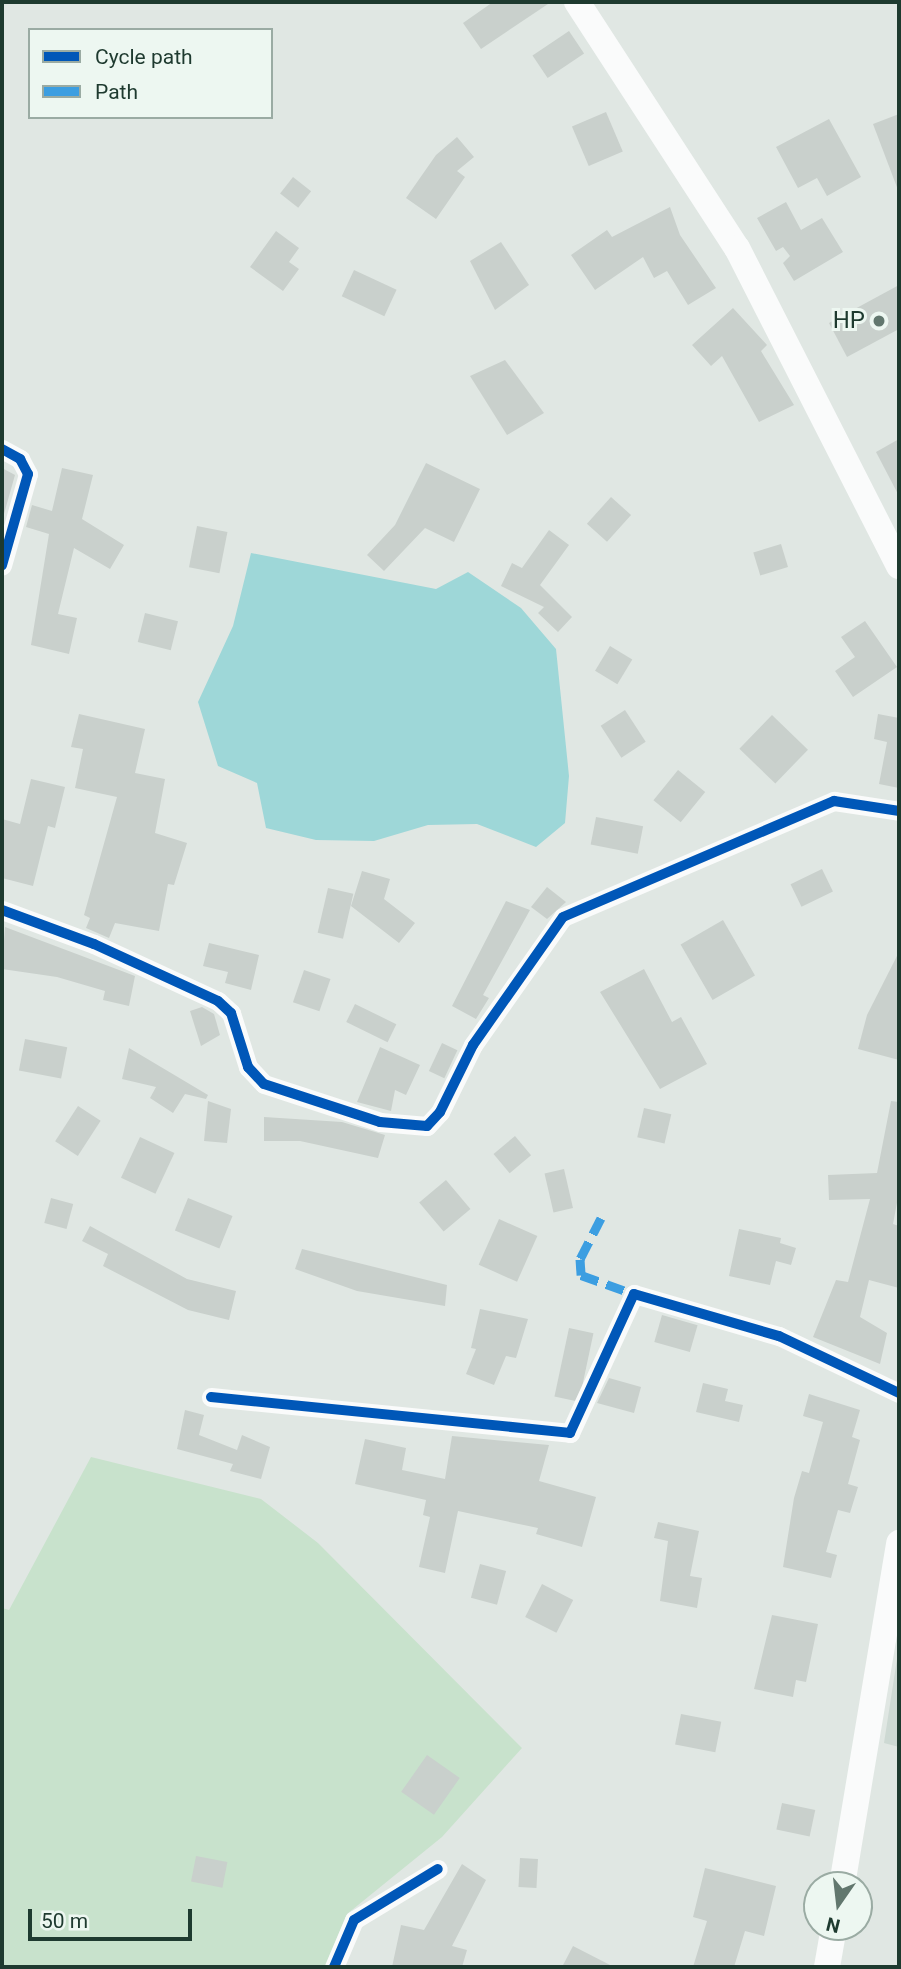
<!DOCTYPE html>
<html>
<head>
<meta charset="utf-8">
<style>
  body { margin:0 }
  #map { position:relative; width:901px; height:1969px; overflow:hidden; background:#e0e7e3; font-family:Roboto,sans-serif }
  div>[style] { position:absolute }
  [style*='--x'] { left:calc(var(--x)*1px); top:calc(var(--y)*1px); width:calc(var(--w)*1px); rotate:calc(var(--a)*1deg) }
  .built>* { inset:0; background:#cdd9d3 }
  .green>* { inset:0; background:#c8e2cc }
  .water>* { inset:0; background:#9ed7d8 }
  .building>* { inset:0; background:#c9d0cc; transform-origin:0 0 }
  .street>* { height:19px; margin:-9.5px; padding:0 9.5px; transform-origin:9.5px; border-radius:9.5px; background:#fafbfb }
  .secondary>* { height:26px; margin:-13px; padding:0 13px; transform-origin:13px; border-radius:13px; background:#fafbfb }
  .quiet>* { height:9px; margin-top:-4.5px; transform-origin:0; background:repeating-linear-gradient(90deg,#3c9ee1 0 18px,transparent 0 27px) }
  .cycleway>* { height:10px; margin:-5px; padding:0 5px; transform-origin:5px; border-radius:5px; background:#0057b8 }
  .dots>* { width:19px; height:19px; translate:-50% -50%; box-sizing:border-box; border:4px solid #edf7f1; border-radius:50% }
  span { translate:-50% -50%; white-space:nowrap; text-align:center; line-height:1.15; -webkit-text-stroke:6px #edf7f1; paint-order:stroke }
  .poi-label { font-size:24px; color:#1e3a2f }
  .right { translate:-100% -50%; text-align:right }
  .frame { position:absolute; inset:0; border:4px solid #1e3a2f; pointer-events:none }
  .legend { position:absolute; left:28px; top:28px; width:245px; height:91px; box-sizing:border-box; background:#edf7f1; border:2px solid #9aaba3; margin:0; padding:9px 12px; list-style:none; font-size:21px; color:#1e3a2f }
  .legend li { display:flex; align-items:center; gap:14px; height:35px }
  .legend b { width:35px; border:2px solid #9aaba3 }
  .north { position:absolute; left:803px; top:1871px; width:70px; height:70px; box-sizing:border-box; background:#edf7f1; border:2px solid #9aaba3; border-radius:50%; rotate:194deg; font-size:19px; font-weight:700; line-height:28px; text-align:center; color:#1e3a2f }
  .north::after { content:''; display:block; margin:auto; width:24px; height:32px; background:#62776e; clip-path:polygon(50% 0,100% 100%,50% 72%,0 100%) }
  .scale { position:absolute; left:28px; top:1909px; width:164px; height:32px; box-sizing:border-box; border:4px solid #1e3a2f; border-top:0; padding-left:9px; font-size:21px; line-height:24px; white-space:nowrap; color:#1e3a2f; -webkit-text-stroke:5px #edf7f1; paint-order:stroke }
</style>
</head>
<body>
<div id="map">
  <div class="built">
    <div style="clip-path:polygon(899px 1646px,899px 1747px,884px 1743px)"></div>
  </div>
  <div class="green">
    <div style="clip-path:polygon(91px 1457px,261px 1499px,318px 1543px,522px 1748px,442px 1837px,347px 1914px,325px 1967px,2px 1967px,2px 1608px,9px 1610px)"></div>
  </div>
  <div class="water">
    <div style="clip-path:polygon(251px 553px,436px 589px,468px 572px,521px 608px,556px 649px,569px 776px,565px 823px,536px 847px,477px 824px,428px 825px,374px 841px,316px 840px,266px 828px,257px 783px,218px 766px,198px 702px,233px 626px)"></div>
  </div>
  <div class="building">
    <div style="clip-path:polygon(493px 2px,551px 2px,481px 49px,463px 23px)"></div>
    <div style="left:569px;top:31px;width:27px;height:44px;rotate:56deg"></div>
    <div style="left:606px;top:112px;width:43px;height:37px;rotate:67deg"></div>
    <div style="clip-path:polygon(899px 114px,899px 189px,898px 190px,873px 124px)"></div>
    <div style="clip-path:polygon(829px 119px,861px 177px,827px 196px,817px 178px,798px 188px,776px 147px)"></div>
    <div style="clip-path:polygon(457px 137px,474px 157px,457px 171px,465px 177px,436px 219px,406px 198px,436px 155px)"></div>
    <div style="left:293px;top:177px;width:23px;height:21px;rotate:38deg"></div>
    <div style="clip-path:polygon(786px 202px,801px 230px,822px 218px,843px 252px,794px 281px,783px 263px,790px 256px,783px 247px,776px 251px,757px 218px)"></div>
    <div style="clip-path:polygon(670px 207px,680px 235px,716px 288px,688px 305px,667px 271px,654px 278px,643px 257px,595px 290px,571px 255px,607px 230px,612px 237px)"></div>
    <div style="clip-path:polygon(276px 231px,299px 248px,289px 262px,299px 269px,283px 291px,250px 267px)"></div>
    <div style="clip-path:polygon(501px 242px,529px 285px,495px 310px,470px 261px)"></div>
    <div style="left:354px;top:270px;width:47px;height:29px;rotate:25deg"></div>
    <div style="clip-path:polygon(899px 285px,899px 329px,847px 357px,829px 323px)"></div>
    <div style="clip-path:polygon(733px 308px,767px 345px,761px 351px,794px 405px,759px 422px,722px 356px,711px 366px,692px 345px)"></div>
    <div style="clip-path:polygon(505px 360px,544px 413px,507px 435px,470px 376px)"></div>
    <div style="clip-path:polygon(899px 439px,899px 496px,876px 452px)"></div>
    <div style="clip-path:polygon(426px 463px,480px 489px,454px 542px,425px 528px,384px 571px,367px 555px,395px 525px)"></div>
    <div style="clip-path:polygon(2px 468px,15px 475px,2px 521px)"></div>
    <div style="clip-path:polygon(62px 468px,93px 475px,82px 519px,124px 545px,110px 569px,74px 548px,58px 614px,77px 618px,69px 654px,31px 645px,49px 534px,26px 527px,32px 505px,52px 511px)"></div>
    <div style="left:611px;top:497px;width:27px;height:36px;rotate:42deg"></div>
    <div style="left:197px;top:526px;width:31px;height:42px;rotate:11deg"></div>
    <div style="clip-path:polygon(549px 530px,569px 545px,540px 585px,572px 617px,558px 632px,538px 613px,544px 607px,501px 586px,512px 563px,522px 568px)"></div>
    <div style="left:781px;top:544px;width:24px;height:29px;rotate:73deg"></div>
    <div style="left:145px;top:613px;width:34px;height:30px;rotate:14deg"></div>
    <div style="clip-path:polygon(865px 621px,897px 667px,853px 697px,835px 671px,855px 657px,841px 637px)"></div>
    <div style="left:610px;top:646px;width:26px;height:29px;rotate:31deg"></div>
    <div style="left:625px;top:710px;width:38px;height:29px;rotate:57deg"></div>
    <div style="clip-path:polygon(79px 714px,145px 729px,135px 773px,165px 779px,155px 833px,187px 843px,174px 885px,168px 884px,159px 931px,115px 923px,109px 938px,86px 928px,90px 918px,84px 915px,117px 797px,75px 788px,83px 749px,71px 747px)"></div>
    <div style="clip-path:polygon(878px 714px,899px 718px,899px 788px,879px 784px,887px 742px,874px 739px)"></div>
    <div style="left:772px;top:715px;width:50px;height:47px;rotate:44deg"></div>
    <div style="left:678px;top:770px;width:35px;height:39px;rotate:39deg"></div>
    <div style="clip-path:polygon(31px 779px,65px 787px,55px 828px,48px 826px,33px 886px,2px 878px,2px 819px,20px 824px)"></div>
    <div style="left:596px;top:817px;width:48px;height:28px;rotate:11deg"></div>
    <div style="left:822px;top:869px;width:25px;height:35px;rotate:64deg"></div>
    <div style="clip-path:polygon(362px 871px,390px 879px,384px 899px,415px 923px,399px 943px,351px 906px)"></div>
    <div style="clip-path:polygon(547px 887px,566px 902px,547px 919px,531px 907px)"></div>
    <div style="left:328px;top:888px;width:26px;height:46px;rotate:13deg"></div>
    <div style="clip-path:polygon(506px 901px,530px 910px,483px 995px,489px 998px,476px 1019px,452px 1006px)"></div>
    <div style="left:723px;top:920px;width:64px;height:49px;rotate:60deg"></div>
    <div style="clip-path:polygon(5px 927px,135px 976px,129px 1006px,103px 1000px,105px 991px,57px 977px,2px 969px)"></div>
    <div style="clip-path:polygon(209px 943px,259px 955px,251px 990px,225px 983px,228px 972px,203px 966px)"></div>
    <div style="clip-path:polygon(899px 952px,899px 1060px,858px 1049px,867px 1015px)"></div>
    <div style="clip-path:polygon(644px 969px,672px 1022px,681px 1017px,707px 1064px,660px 1089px,600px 992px)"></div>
    <div style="left:304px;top:970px;width:28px;height:34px;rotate:19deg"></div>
    <div style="left:355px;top:1004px;width:46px;height:20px;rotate:26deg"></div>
    <div style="clip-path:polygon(202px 1007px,214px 1014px,220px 1035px,201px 1046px,190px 1011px)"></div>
    <div style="left:25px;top:1039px;width:43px;height:32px;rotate:11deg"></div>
    <div style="left:442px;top:1043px;width:17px;height:31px;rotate:25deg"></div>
    <div style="clip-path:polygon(380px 1047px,420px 1065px,406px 1095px,395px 1090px,391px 1111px,357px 1102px)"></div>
    <div style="clip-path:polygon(129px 1048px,208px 1095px,206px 1099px,185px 1094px,173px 1113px,150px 1098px,156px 1087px,122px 1079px)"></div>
    <div style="clip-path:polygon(208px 1101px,231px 1109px,227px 1143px,204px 1141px)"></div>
    <div style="clip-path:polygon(891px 1101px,899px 1102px,899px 1192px,893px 1224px,899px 1226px,899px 1288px,869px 1280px,860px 1317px,887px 1333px,880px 1364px,813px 1337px,836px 1280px,848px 1282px,870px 1199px,829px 1200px,828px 1175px,877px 1173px)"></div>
    <div style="left:78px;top:1106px;width:27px;height:42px;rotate:33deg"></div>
    <div style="left:644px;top:1108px;width:28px;height:30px;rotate:13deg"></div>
    <div style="clip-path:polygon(264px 1117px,342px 1122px,385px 1135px,378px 1158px,300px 1141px,264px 1141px)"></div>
    <div style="left:515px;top:1136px;width:25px;height:28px;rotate:50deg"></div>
    <div style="left:140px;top:1137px;width:38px;height:45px;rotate:25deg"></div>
    <div style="left:564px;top:1169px;width:40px;height:20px;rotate:77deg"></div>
    <div style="left:446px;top:1180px;width:38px;height:35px;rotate:50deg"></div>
    <div style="left:51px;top:1198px;width:23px;height:26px;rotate:15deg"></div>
    <div style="left:188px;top:1198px;width:48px;height:35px;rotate:22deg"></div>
    <div style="left:499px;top:1219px;width:42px;height:50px;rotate:24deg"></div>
    <div style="clip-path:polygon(90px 1226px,187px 1279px,236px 1291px,229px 1320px,188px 1310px,103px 1266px,108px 1254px,82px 1241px)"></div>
    <div style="clip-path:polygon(739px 1229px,781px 1238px,780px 1243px,796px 1248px,791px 1265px,776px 1261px,770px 1285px,729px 1276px)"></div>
    <div style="clip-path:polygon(302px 1249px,447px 1285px,445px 1306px,357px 1291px,295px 1269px)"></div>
    <div style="clip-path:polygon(480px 1309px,528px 1319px,516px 1358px,506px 1356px,494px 1385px,466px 1374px,476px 1349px,471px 1348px)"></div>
    <div style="left:662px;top:1315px;width:37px;height:28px;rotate:16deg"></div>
    <div style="left:569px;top:1328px;width:25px;height:70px;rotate:12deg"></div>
    <div style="clip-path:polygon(609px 1378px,641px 1387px,634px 1413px,597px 1403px)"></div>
    <div style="clip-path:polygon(703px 1383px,728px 1389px,725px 1401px,743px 1405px,739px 1422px,696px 1412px)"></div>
    <div style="clip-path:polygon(809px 1394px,860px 1410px,852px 1437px,860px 1440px,848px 1484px,858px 1487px,850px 1513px,838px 1510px,826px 1552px,837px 1555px,831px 1578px,783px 1567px,794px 1498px,802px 1471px,809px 1473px,823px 1422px,803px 1416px)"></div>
    <div style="clip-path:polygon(185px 1410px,204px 1415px,199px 1435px,237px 1450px,242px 1435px,270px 1447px,261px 1479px,230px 1471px,233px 1464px,177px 1449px)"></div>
    <div style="clip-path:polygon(452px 1436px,549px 1445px,539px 1481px,596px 1497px,582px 1547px,536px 1534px,538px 1528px,458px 1511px,445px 1573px,419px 1567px,430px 1517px,423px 1515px,426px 1500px,355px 1484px,365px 1439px,406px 1448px,402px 1470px,445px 1479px)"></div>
    <div style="clip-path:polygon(658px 1522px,699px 1531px,690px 1576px,702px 1578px,697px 1608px,660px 1601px,668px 1541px,654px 1538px)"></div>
    <div style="left:480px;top:1564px;width:27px;height:35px;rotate:15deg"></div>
    <div style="left:542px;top:1584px;width:35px;height:37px;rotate:27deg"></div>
    <div style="clip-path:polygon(772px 1615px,818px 1624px,806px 1682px,796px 1680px,793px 1697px,754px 1689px)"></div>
    <div style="left:681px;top:1714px;width:41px;height:31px;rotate:11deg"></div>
    <div style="left:427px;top:1755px;width:40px;height:45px;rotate:35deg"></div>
    <div style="left:782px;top:1803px;width:34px;height:27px;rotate:12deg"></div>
    <div style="left:196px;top:1856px;width:32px;height:26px;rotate:11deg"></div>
    <div style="left:520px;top:1858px;width:18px;height:29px;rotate:3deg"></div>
    <div style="clip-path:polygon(462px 1864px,486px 1880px,452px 1946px,467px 1950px,462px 1967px,392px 1967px,401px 1925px,424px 1930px)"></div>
    <div style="clip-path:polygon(705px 1868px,776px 1886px,764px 1936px,745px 1931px,734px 1967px,693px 1967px,707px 1921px,693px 1917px)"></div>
    <div style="clip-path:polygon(573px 1946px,614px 1967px,562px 1967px)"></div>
  </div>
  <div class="street">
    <div style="--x:2;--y:449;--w:21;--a:29"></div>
    <div style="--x:20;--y:459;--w:17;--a:62"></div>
    <div style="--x:28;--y:474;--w:95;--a:105.9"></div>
    <div style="--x:2;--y:910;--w:98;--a:20.3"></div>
    <div style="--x:94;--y:944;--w:136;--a:24.7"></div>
    <div style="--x:218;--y:1001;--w:18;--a:43"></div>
    <div style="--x:231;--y:1013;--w:57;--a:72.5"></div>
    <div style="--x:248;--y:1067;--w:23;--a:47"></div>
    <div style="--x:264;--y:1084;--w:122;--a:18.1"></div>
    <div style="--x:380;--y:1122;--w:47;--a:4.9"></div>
    <div style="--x:427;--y:1126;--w:19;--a:-47"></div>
    <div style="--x:440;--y:1112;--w:75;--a:-63.8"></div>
    <div style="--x:473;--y:1045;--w:156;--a:-54.9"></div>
    <div style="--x:563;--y:917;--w:295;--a:-23.2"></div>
    <div style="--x:834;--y:801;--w:66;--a:8.7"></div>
    <div style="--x:211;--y:1397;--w:361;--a:5.7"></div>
    <div style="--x:570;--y:1433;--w:153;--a:-65.3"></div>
    <div style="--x:634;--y:1294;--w:151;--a:16.2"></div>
    <div style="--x:779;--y:1336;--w:133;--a:25.4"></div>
    <div style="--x:334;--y:1967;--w:51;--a:-66.9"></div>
    <div style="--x:354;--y:1920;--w:98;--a:-31.3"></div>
  </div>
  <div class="secondary">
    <div style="--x:577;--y:2;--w:293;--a:57"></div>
    <div style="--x:737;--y:248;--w:357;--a:63"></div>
    <div style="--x:842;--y:1885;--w:347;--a:-80.5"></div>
    <div style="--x:827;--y:1967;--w:41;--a:-80.1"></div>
  </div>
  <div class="quiet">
    <div style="--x:601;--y:1218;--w:46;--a:117.1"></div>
    <div style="--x:580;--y:1259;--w:16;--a:86"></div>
    <div style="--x:581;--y:1275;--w:56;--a:19.7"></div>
  </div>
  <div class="cycleway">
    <div style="--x:2;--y:449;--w:21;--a:29"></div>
    <div style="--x:20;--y:459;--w:17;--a:62"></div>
    <div style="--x:28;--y:474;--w:95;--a:105.9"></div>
    <div style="--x:2;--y:910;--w:98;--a:20.3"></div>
    <div style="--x:94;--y:944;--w:136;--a:24.7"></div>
    <div style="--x:218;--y:1001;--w:18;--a:43"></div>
    <div style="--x:231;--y:1013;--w:57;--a:72.5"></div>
    <div style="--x:248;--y:1067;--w:23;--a:47"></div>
    <div style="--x:264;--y:1084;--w:122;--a:18.1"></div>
    <div style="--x:380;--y:1122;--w:47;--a:4.9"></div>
    <div style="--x:427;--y:1126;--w:19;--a:-47"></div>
    <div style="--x:440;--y:1112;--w:75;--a:-63.8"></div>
    <div style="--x:473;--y:1045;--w:156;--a:-54.9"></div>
    <div style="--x:563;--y:917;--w:295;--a:-23.2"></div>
    <div style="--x:834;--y:801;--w:66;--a:8.7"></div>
    <div style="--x:211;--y:1397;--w:361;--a:5.7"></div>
    <div style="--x:570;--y:1433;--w:153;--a:-65.3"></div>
    <div style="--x:634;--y:1294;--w:151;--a:16.2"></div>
    <div style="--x:779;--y:1336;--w:133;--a:25.4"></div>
    <div style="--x:334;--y:1967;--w:51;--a:-66.9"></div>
    <div style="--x:354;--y:1920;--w:98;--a:-31.3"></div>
  </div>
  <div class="dots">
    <div style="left:879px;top:321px;background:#62776e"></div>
  </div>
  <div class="poi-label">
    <span class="right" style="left:865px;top:321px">HP</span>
  </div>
  <div class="frame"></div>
  <ul class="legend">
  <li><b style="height:9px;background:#0057b8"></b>Cycle path</li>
  <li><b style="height:9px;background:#3c9ee1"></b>Path</li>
  </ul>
  <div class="north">N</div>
  <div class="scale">50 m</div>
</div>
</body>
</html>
